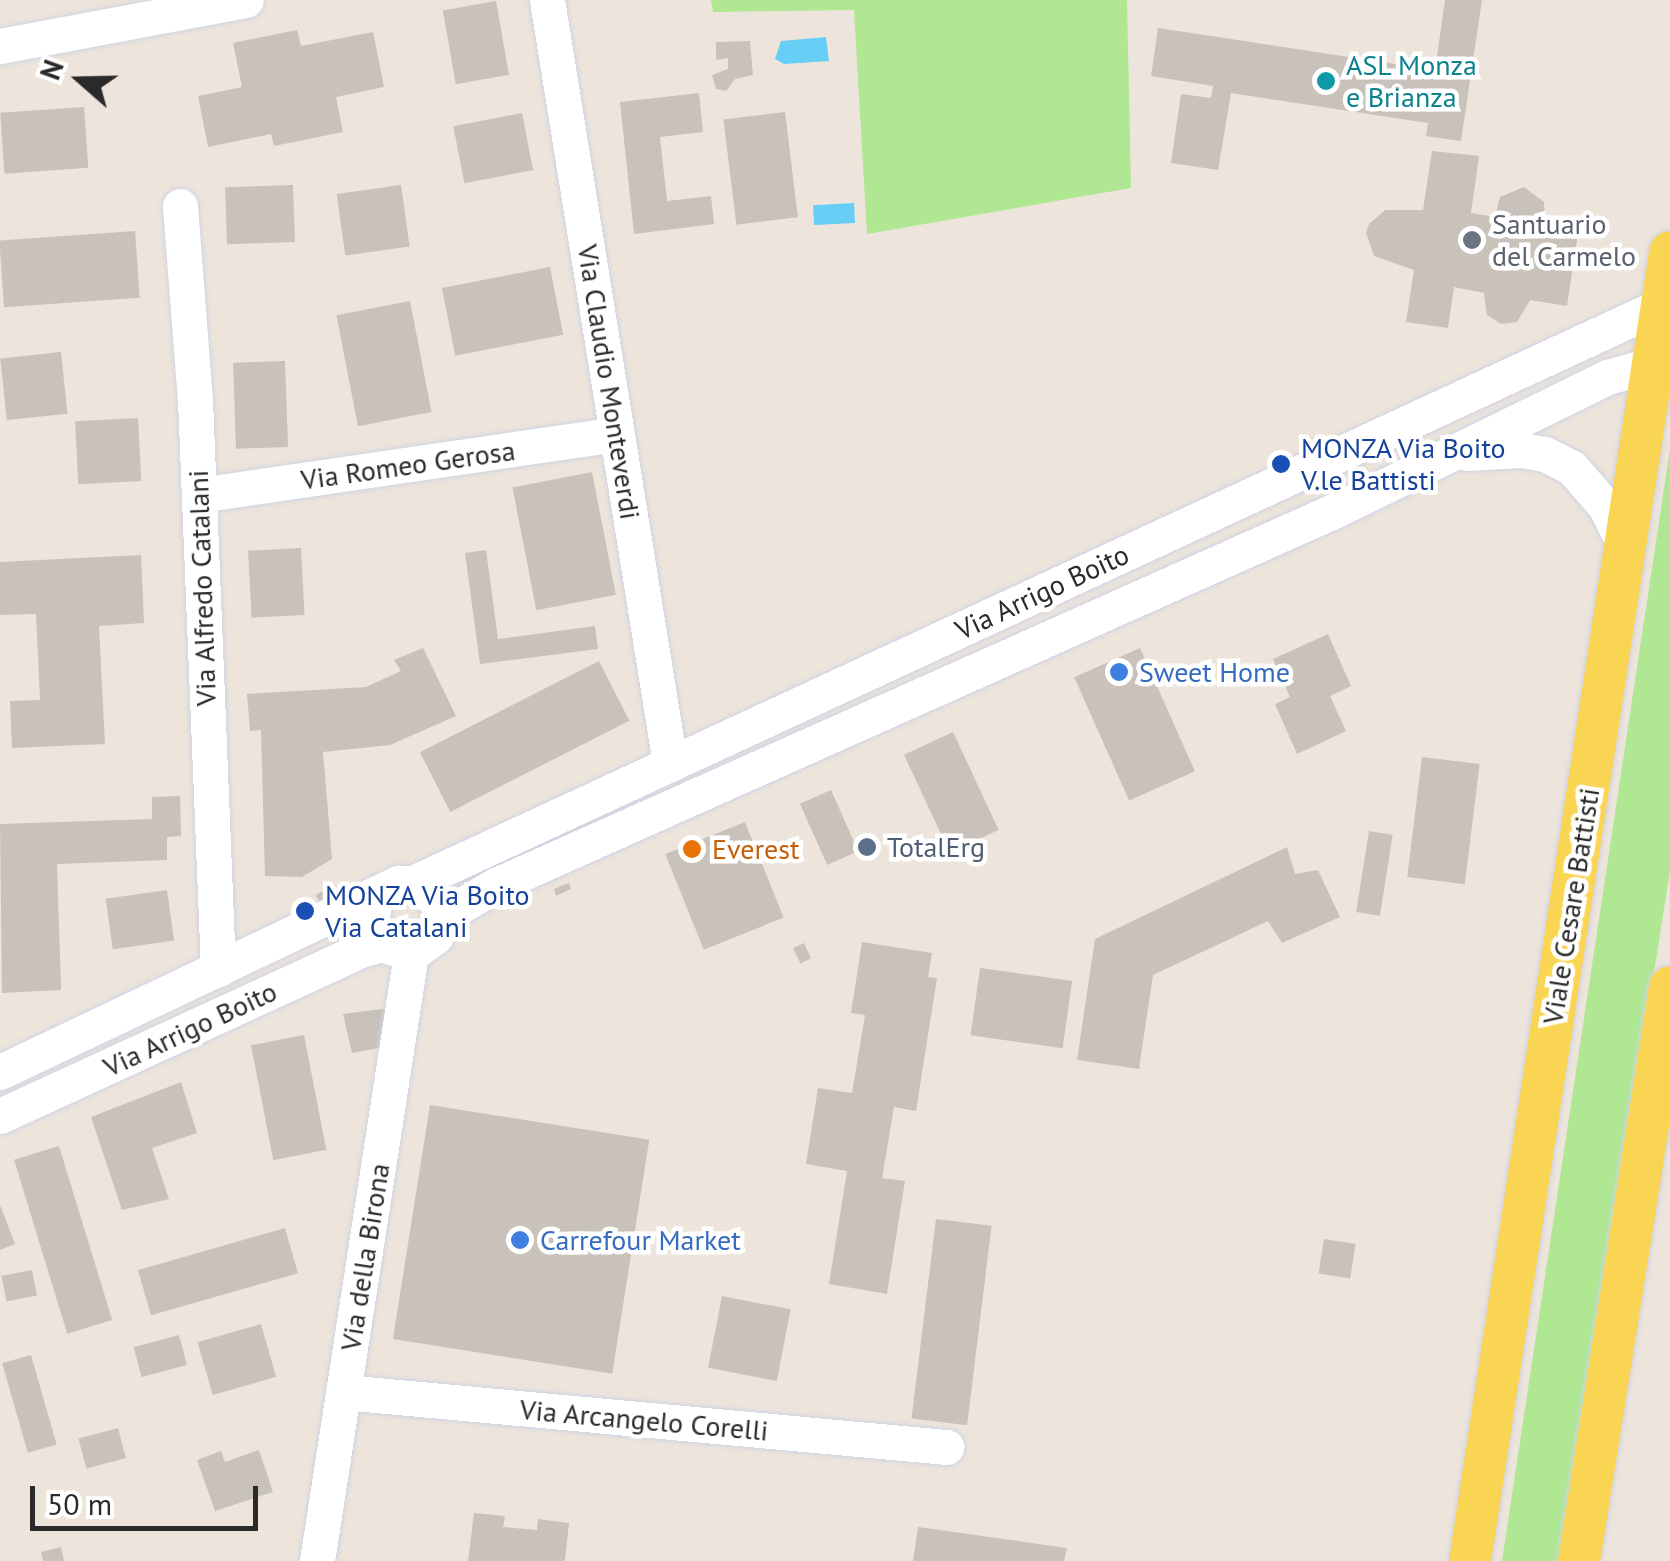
<!DOCTYPE html>
<html>
<head>
<meta charset="utf-8">
<style>
  body { margin:0 }
  #map { position:relative; width:1670px; height:1561px; overflow:hidden; background:#ede5db; font-family:"PT Sans",sans-serif }
  div>[style] { position:absolute }
  [style*='--x'] { left:calc(var(--x)*1px); top:calc(var(--y)*1px); width:calc(var(--w)*1px); rotate:calc(var(--a)*1deg) }
  .green>* { inset:0; background:#afe793 }
  .water>* { inset:0; background:#67cef6; transform-origin:0 0 }
  .building>* { inset:0; background:#c8c2ba; transform-origin:0 0 }
  .roads { filter:drop-shadow(0 0 2px #d0d3e4) drop-shadow(0 0 2px #d0d3e4) }
  .minor>* { height:35px; margin:-17.5px; padding:0 17.5px; transform-origin:17.5px; border-radius:17.5px; background:#fff }
  .major>* { height:42px; margin:-21px; padding:0 21px; transform-origin:21px; border-radius:21px; background:#f9d553 }
  .dots>* { width:28px; height:28px; translate:-50% -50%; box-sizing:border-box; border:5px solid #fff; border-radius:50% }
  span { translate:-50% -50%; white-space:nowrap; text-align:center; line-height:1.15; -webkit-text-stroke:9px #fff; paint-order:stroke }
  .culture-label { font-size:28px; color:#0d838f }
  .left { translate:0 -50%; text-align:left }
  .worship-label { font-size:28px; color:#5b616d }
  .street-label { font-size:28px; color:#2a2a2a }
  .transit-label { font-size:28px; color:#164399 }
  .shop-label { font-size:28px; color:#366cbe }
  .service-label { font-size:28px; color:#4e5e75 }
  .food-label { font-size:28px; color:#c56008 }
  .north { position:absolute; left:30px; top:30px; width:100px; height:100px; -webkit-text-stroke:8px #fff; paint-order:stroke; rotate:290deg; font-size:28px; font-weight:700; line-height:40px; text-align:center; color:#2a2a2a }
  .north::after { content:''; display:block; margin:auto; width:35px; height:45px; background:#2a2a2a; clip-path:polygon(50% 0,100% 100%,50% 72%,0 100%) }
  .scale { position:absolute; left:30px; top:1486px; width:228px; height:45px; box-sizing:border-box; border:5px solid #2a2a2a; border-top:0; padding-left:12px; font-size:30px; line-height:35px; white-space:nowrap; color:#2a2a2a; -webkit-text-stroke:8px #fff; paint-order:stroke }
</style>
</head>
<body>
<div id="map">
  <div class="green">
    <div style="clip-path:polygon(711px 0,1127px 0,1131px 188px,867px 234px,854px 10px,713px 12px)"></div>
    <div style="clip-path:polygon(1670px 449px,1670px 871px,1561px 1561px,1502px 1561px)"></div>
  </div>
  <div class="water">
    <div style="clip-path:polygon(826px 37px,829px 61px,784px 64px,775px 59px,781px 41px)"></div>
    <div style="left:854px;top:203px;width:20px;height:41px;rotate:87deg"></div>
  </div>
  <div class="building">
    <div style="clip-path:polygon(1445px 0,1482px 0,1461px 141px,1426px 136px,1428px 123px,1231px 93px,1218px 170px,1171px 163px,1181px 94px,1211px 98px,1213px 86px,1151px 76px,1158px 28px,1435px 70px)"></div>
    <div style="left:496px;top:1px;width:75px;height:54px;rotate:80deg"></div>
    <div style="clip-path:polygon(297px 30px,301px 46px,373px 32px,384px 87px,336px 97px,343px 132px,274px 146px,271px 134px,208px 147px,198px 96px,242px 87px,233px 43px)"></div>
    <div style="clip-path:polygon(750px 41px,753px 75px,735px 79px,726px 91px,716px 89px,712px 75px,728px 69px,728px 58px,716px 60px,716px 42px)"></div>
    <div style="clip-path:polygon(699px 93px,703px 132px,660px 137px,667px 201px,711px 196px,714px 224px,634px 234px,620px 102px)"></div>
    <div style="left:84px;top:107px;width:61px;height:84px;rotate:86deg"></div>
    <div style="left:785px;top:112px;width:106px;height:62px;rotate:83deg"></div>
    <div style="left:522px;top:113px;width:58px;height:70px;rotate:79deg"></div>
    <div style="clip-path:polygon(1432px 151px,1479px 156px,1471px 213px,1495px 217px,1500px 197px,1524px 187px,1544px 202px,1545px 222px,1579px 227px,1567px 306px,1530px 300px,1517px 322px,1501px 324px,1487px 315px,1484px 293px,1454px 287px,1448px 328px,1406px 322px,1414px 270px,1374px 256px,1366px 233px,1369px 224px,1385px 210px,1423px 210px)"></div>
    <div style="left:293px;top:185px;width:57px;height:68px;rotate:88deg"></div>
    <div style="left:401px;top:185px;width:62px;height:65px;rotate:82deg"></div>
    <div style="left:135px;top:231px;width:67px;height:136px;rotate:86deg"></div>
    <div style="left:550px;top:267px;width:69px;height:110px;rotate:79deg"></div>
    <div style="left:410px;top:301px;width:113px;height:75px;rotate:79deg"></div>
    <div style="left:61px;top:352px;width:62px;height:61px;rotate:84deg"></div>
    <div style="left:285px;top:361px;width:86px;height:52px;rotate:88deg"></div>
    <div style="left:138px;top:418px;width:63px;height:63px;rotate:87deg"></div>
    <div style="left:592px;top:472px;width:125px;height:81px;rotate:79deg"></div>
    <div style="left:301px;top:548px;width:67px;height:53px;rotate:87deg"></div>
    <div style="clip-path:polygon(486px 550px,498px 639px,595px 626px,598px 649px,480px 664px,465px 553px)"></div>
    <div style="clip-path:polygon(141px 555px,144px 623px,99px 626px,105px 744px,12px 748px,10px 701px,40px 700px,36px 614px,0 615px,0 562px)"></div>
    <div style="clip-path:polygon(1328px 634px,1351px 686px,1330px 696px,1346px 731px,1297px 754px,1275px 704px,1290px 697px,1273px 659px)"></div>
    <div style="clip-path:polygon(423px 648px,456px 716px,390px 745px,323px 752px,332px 859px,302px 877px,265px 876px,261px 730px,250px 731px,247px 694px,366px 687px,401px 671px,394px 660px)"></div>
    <div style="left:1140px;top:648px;width:135px;height:72px;rotate:66deg"></div>
    <div style="left:599px;top:661px;width:67px;height:201px;rotate:63deg"></div>
    <div style="left:953px;top:732px;width:108px;height:54px;rotate:65deg"></div>
    <div style="left:1422px;top:757px;width:58px;height:121px;rotate:7deg"></div>
    <div style="left:831px;top:790px;width:67px;height:34px;rotate:66deg"></div>
    <div style="clip-path:polygon(180px 796px,181px 836px,167px 837px,167px 860px,57px 864px,61px 990px,2px 993px,0 824px,152px 819px,152px 797px)"></div>
    <div style="left:745px;top:822px;width:103px;height:86px;rotate:68deg"></div>
    <div style="left:1369px;top:831px;width:24px;height:82px;rotate:9deg"></div>
    <div style="clip-path:polygon(1287px 847px,1295px 874px,1318px 870px,1340px 917px,1282px 943px,1268px 921px,1153px 975px,1139px 1069px,1077px 1060px,1095px 939px)"></div>
    <div style="clip-path:polygon(569px 883px,571px 889px,556px 896px,554px 889px)"></div>
    <div style="left:333px;top:885px;width:8px;height:20px;rotate:60deg"></div>
    <div style="left:167px;top:890px;width:51px;height:62px;rotate:82deg"></div>
    <div style="clip-path:polygon(862px 942px,932px 953px,928px 977px,937px 978px,916px 1111px,894px 1107px,882px 1178px,905px 1181px,887px 1294px,829px 1284px,847px 1171px,806px 1164px,818px 1088px,852px 1093px,865px 1015px,851px 1013px)"></div>
    <div style="left:804px;top:943px;width:17px;height:12px;rotate:65deg"></div>
    <div style="left:980px;top:968px;width:93px;height:68px;rotate:8deg"></div>
    <div style="clip-path:polygon(390px 1008px,388px 1046px,352px 1053px,343px 1014px)"></div>
    <div style="left:304px;top:1035px;width:117px;height:54px;rotate:79deg"></div>
    <div style="clip-path:polygon(181px 1082px,197px 1133px,152px 1148px,169px 1199px,122px 1210px,91px 1117px)"></div>
    <div style="left:430px;top:1105px;width:222px;height:237px;rotate:9deg"></div>
    <div style="left:59px;top:1146px;width:182px;height:47px;rotate:73deg"></div>
    <div style="clip-path:polygon(0 1205px,15px 1244px,0 1250px)"></div>
    <div style="left:936px;top:1219px;width:56px;height:201px;rotate:7deg"></div>
    <div style="left:285px;top:1228px;width:47px;height:153px;rotate:74deg"></div>
    <div style="left:1324px;top:1239px;width:32px;height:35px;rotate:9deg"></div>
    <div style="left:32px;top:1270px;width:26px;height:31px;rotate:79deg"></div>
    <div style="left:722px;top:1296px;width:70px;height:73px;rotate:11deg"></div>
    <div style="left:261px;top:1324px;width:55px;height:66px;rotate:74deg"></div>
    <div style="left:179px;top:1335px;width:31px;height:47px;rotate:75deg"></div>
    <div style="left:31px;top:1355px;width:93px;height:30px;rotate:74deg"></div>
    <div style="left:118px;top:1428px;width:31px;height:41px;rotate:75deg"></div>
    <div style="clip-path:polygon(259px 1450px,273px 1492px,215px 1511px,197px 1460px,221px 1451px,225px 1462px)"></div>
    <div style="clip-path:polygon(474px 1513px,505px 1516px,503px 1527px,537px 1530px,538px 1519px,569px 1523px,565px 1561px,468px 1561px)"></div>
    <div style="clip-path:polygon(918px 1527px,1067px 1548px,1064px 1561px,913px 1561px)"></div>
    <div style="clip-path:polygon(61px 1547px,64px 1561px,43px 1561px,41px 1552px)"></div>
  </div>
  <div class="roads">
    <div class="minor">
      <div style="--x:547;--y:0;--w:774;--a:80.85"></div>
      <div style="--x:0;--y:46;--w:250;--a:-10.6"></div>
      <div style="--x:180;--y:206;--w:194;--a:85.6"></div>
      <div style="--x:195;--y:399;--w:571;--a:87.69"></div>
      <div style="--x:1467;--y:453;--w:55;--a:-3.1"></div>
      <div style="--x:1522;--y:450;--w:23;--a:10"></div>
      <div style="--x:1545;--y:454;--w:30;--a:27"></div>
      <div style="--x:1572;--y:468;--w:50;--a:49"></div>
      <div style="--x:1605;--y:506;--w:47;--a:63.4"></div>
      <div style="--x:199;--y:495;--w:422;--a:-8.3"></div>
      <div style="--x:413;--y:883;--w:1385;--a:-24.84"></div>
      <div style="--x:440;--y:918;--w:65;--a:-30.5"></div>
      <div style="--x:496;--y:885;--w:920;--a:-24.06"></div>
      <div style="--x:1336;--y:510;--w:303;--a:-26.1"></div>
      <div style="--x:1608;--y:377;--w:65;--a:-16.2"></div>
      <div style="--x:0;--y:1072;--w:441;--a:-25.4"></div>
      <div style="--x:398;--y:883;--w:15;--a:0"></div>
      <div style="--x:413;--y:883;--w:27;--a:36"></div>
      <div style="--x:435;--y:899;--w:12;--a:66"></div>
      <div style="--x:440;--y:910;--w:26;--a:99"></div>
      <div style="--x:436;--y:936;--w:31;--a:144"></div>
      <div style="--x:411;--y:954;--w:31;--a:-161"></div>
      <div style="--x:382;--y:944;--w:23;--a:-121"></div>
      <div style="--x:370;--y:924;--w:29;--a:-78"></div>
      <div style="--x:0;--y:1116;--w:400;--a:-24.7"></div>
      <div style="--x:363;--y:949;--w:20;--a:-15"></div>
      <div style="--x:343;--y:1392;--w:606;--a:5.21"></div>
      <div style="--x:317;--y:1561;--w:614;--a:-81.2"></div>
    </div>
    <div class="major">
      <div style="--x:1470;--y:1561;--w:1324;--a:-81.31"></div>
      <div style="--x:1579;--y:1561;--w:581;--a:-80.99"></div>
    </div>
  </div>
  <div class="dots">
    <div style="left:1326px;top:81px;background:#0f9aa8"></div>
    <div style="left:1472px;top:240px;background:#6b7280"></div>
    <div style="left:1281px;top:464px;background:#1a4fb4"></div>
    <div style="left:1119px;top:672px;background:#3f7fe0"></div>
    <div style="left:867px;top:847px;background:#5c6f8a"></div>
    <div style="left:692px;top:849px;background:#e8710a"></div>
    <div style="left:305px;top:911px;background:#1a4fb4"></div>
    <div style="left:520px;top:1240px;background:#3f7fe0"></div>
  </div>
  <div class="culture-label">
    <span class="left" style="left:1346px;top:81px">ASL Monza<br>e Brianza</span>
  </div>
  <div class="worship-label">
    <span class="left" style="left:1492px;top:240px">Santuario<br>del Carmelo</span>
  </div>
  <div class="street-label">
    <span style="left:609px;top:382px;rotate:81deg">Via Claudio Monteverdi</span>
    <span style="left:408px;top:465px;rotate:-8deg">Via Romeo Gerosa</span>
    <span style="left:202px;top:588px;rotate:-92deg">Via Alfredo Catalani</span>
    <span style="left:1042px;top:592px;rotate:-25deg">Via Arrigo Boito</span>
    <span style="left:1571px;top:906px;rotate:-81deg">Viale Cesare Battisti</span>
    <span style="left:190px;top:1029px;rotate:-25deg">Via Arrigo Boito</span>
    <span style="left:365px;top:1257px;rotate:-81deg">Via della Birona</span>
    <span style="left:644px;top:1420px;rotate:5deg">Via Arcangelo Corelli</span>
  </div>
  <div class="transit-label">
    <span class="left" style="left:1301px;top:464px">MONZA Via Boito<br>V.le Battisti</span>
    <span class="left" style="left:325px;top:911px">MONZA Via Boito<br>Via Catalani</span>
  </div>
  <div class="shop-label">
    <span class="left" style="left:1139px;top:672px">Sweet Home</span>
    <span class="left" style="left:540px;top:1240px">Carrefour Market</span>
  </div>
  <div class="service-label">
    <span class="left" style="left:887px;top:847px">TotalErg</span>
  </div>
  <div class="food-label">
    <span class="left" style="left:712px;top:849px">Everest</span>
  </div>
  <div class="north">N</div>
  <div class="scale">50 m</div>
</div>
</body>
</html>
